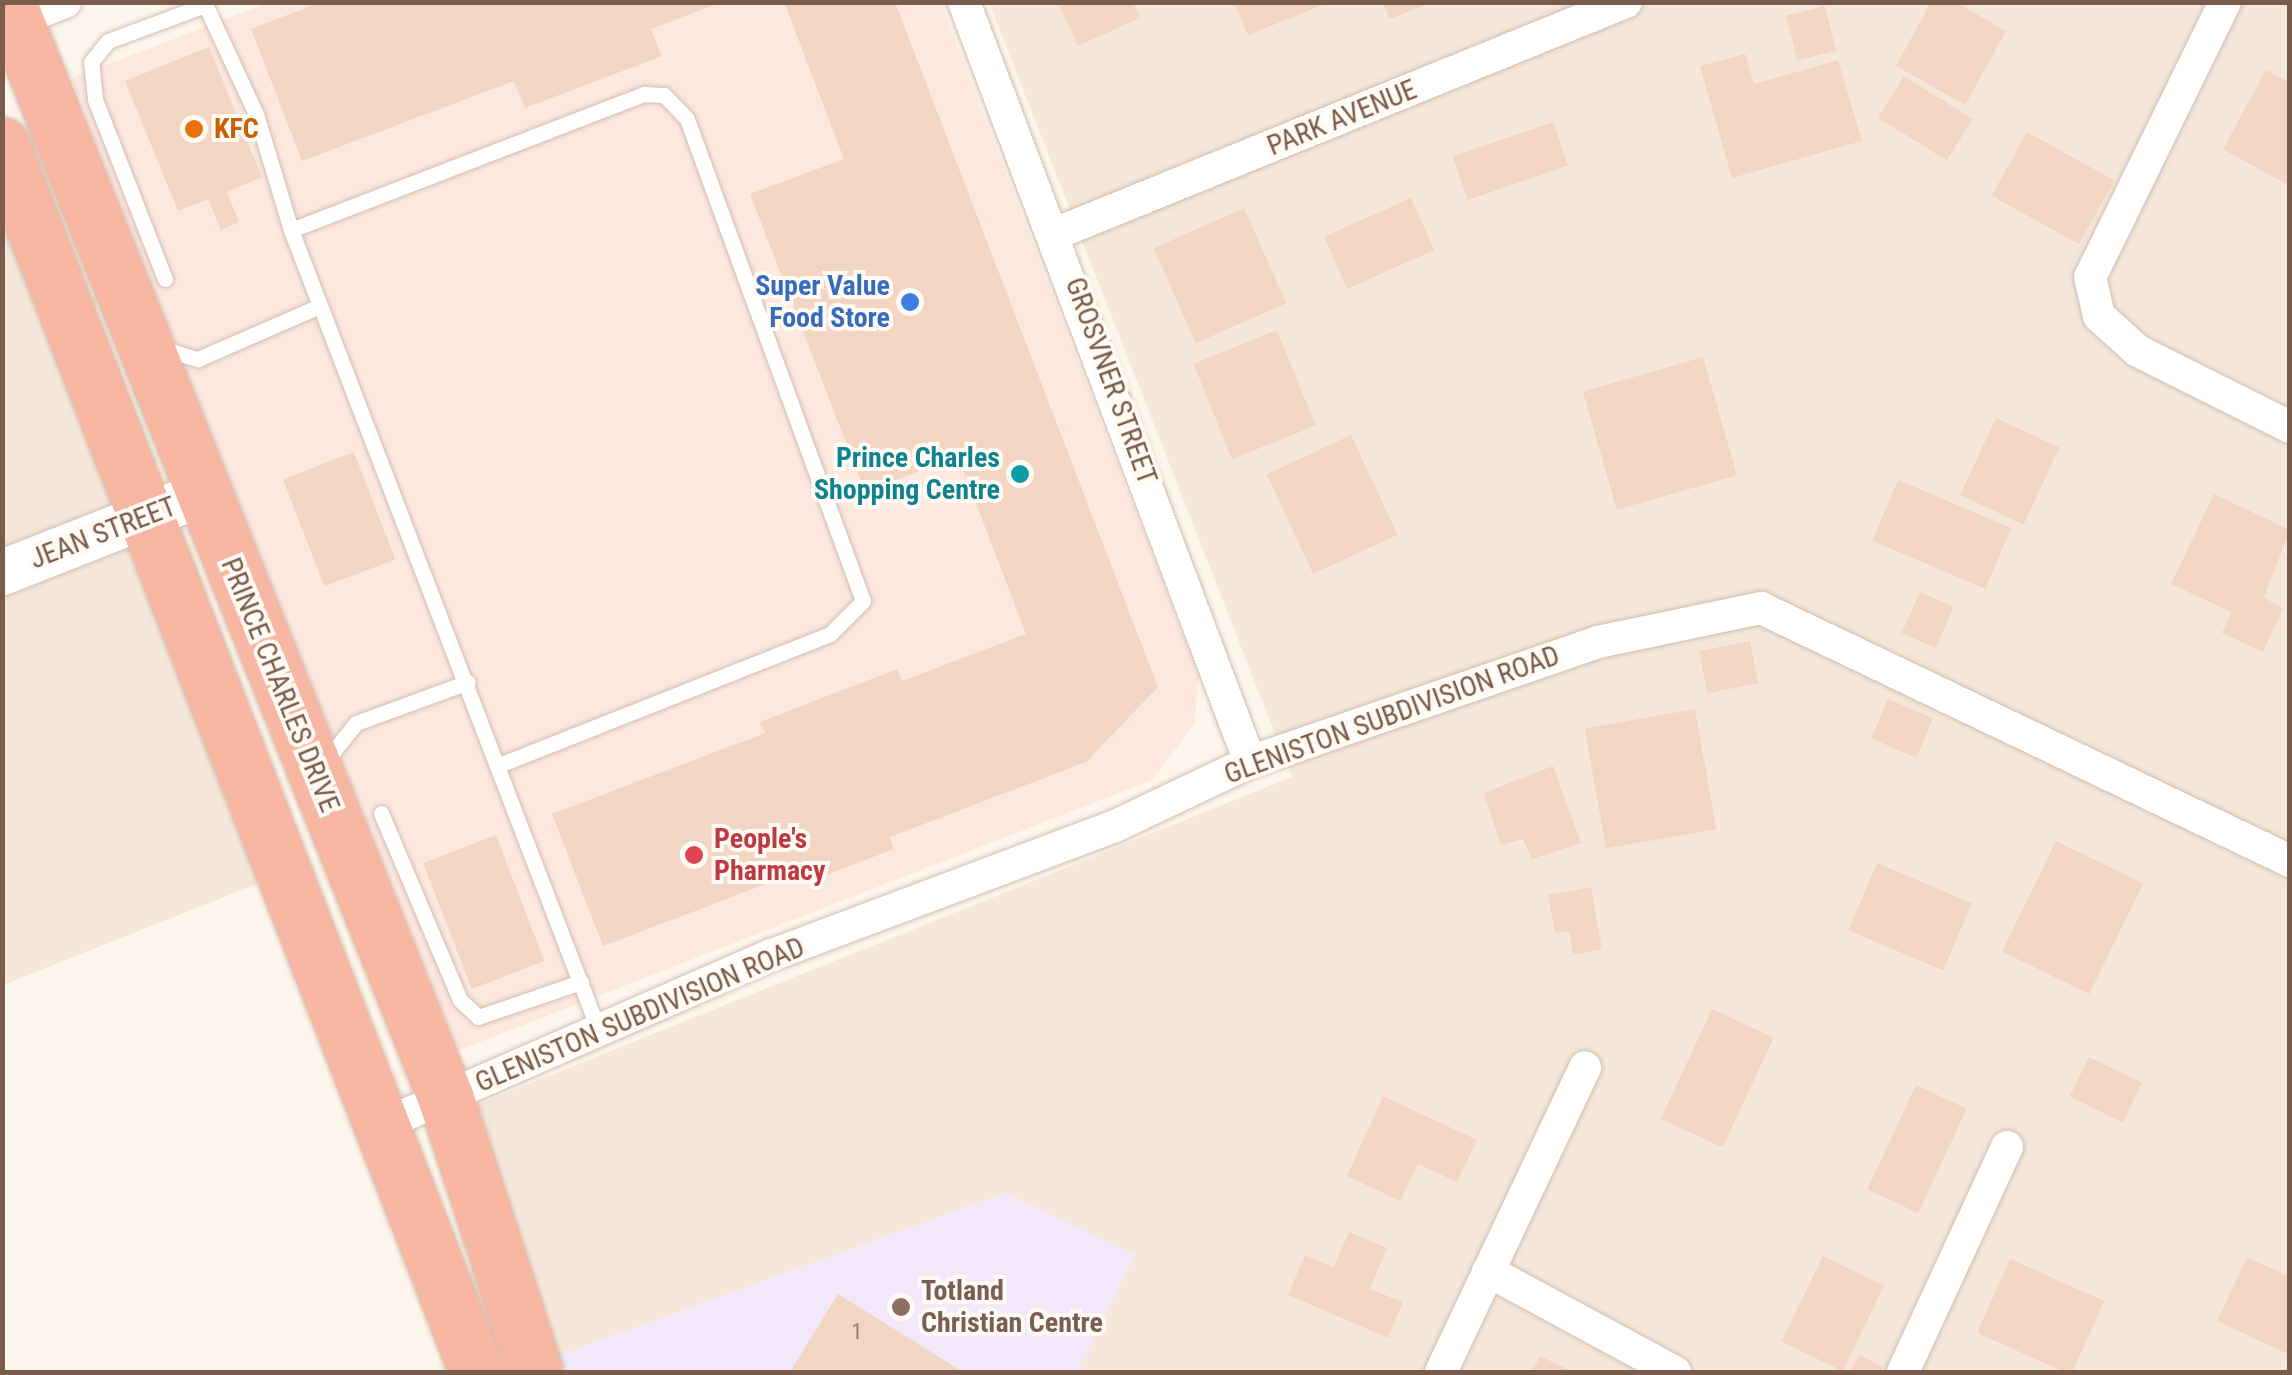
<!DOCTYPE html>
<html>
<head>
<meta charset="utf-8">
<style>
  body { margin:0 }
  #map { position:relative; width:2292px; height:1375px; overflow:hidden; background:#fdf6ec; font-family:"Roboto Condensed",sans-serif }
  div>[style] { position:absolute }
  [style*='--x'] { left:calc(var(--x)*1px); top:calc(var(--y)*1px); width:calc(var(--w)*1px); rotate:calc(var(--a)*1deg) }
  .residential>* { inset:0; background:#f5e8da }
  .commercial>* { inset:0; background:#fde8e0 }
  .education>* { inset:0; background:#f3e8fa }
  .building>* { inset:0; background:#f3d5c3; transform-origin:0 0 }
  .roads { filter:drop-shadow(0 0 2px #d1beb0) drop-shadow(0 0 2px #d1beb0) }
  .lane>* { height:15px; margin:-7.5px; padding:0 7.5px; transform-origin:7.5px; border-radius:7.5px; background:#fff }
  .street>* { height:32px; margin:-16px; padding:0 16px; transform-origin:16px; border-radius:16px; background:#fff }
  .secondary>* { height:45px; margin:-22.5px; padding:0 22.5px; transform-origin:22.5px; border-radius:22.5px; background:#fff }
  .highway>* { height:55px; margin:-27.5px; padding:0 27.5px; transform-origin:27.5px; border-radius:27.5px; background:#f7b7a3 }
  .dots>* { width:28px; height:28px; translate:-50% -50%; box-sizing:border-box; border:5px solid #fffaf3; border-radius:50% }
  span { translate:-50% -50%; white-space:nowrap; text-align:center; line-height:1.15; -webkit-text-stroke:8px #fffaf3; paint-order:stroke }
  .number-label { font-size:22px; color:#987a6a }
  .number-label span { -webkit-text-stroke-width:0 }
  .street-label { font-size:28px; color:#7a5c4d }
  .food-label { font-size:28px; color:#c56008; font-weight:700 }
  .left { translate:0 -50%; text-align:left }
  .shop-label { font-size:28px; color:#366cbe; font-weight:700 }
  .right { translate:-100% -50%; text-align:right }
  .culture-label { font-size:28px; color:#0d838f; font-weight:700 }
  .health-label { font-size:28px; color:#be3a42; font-weight:700 }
  .education-label { font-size:28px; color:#785e54; font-weight:700 }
  .frame { position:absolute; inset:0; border:5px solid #7a5c4d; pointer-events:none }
</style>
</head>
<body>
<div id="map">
  <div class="residential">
    <div style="clip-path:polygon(989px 3px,2289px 3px,2289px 1372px,555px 1372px,471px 1107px,1292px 777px)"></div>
    <div style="clip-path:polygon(2px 220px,267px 880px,3px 985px,3px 398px)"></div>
  </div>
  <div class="commercial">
    <div style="clip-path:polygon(268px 3px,941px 3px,1198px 675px,1195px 723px,1152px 780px,444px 1056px,72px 78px)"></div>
  </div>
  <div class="education">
    <div style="clip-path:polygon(1005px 1193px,1135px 1255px,1078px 1372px,555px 1372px,549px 1359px)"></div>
  </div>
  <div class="building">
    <div style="clip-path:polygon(321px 2px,719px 2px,719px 3px,651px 29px,662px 56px,525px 108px,514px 81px,302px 161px,251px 29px)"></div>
    <div style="clip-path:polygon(784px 2px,895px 2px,1158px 687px,1086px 762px,890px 837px,894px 849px,821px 877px,816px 865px,603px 946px,552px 814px,765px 733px,760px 722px,897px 669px,902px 681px,1026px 634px,958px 456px,865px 492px,750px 194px,844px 159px)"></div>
    <div style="clip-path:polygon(1058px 2px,1133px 2px,1140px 18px,1078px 46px)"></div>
    <div style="clip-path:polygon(1234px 2px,1328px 2px,1328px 3px,1248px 35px)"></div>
    <div style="clip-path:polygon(1383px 2px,1431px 2px,1431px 3px,1389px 19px)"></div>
    <div style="clip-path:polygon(1931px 2px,1955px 2px,2006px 31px,1965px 105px,1896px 66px)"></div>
    <div style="left:1825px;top:6px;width:46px;height:40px;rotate:76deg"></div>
    <div style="clip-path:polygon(209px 47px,262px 177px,227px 192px,239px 222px,221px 230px,208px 199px,178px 211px,125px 81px)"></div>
    <div style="clip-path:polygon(1745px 54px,1754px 84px,1838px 60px,1862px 141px,1732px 178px,1700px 66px)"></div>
    <div style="clip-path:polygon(2266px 70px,2290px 83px,2290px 186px,2223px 149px)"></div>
    <div style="left:1904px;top:76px;width:81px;height:49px;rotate:32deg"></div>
    <div style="left:1553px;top:122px;width:46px;height:106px;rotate:71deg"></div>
    <div style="left:2027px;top:132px;width:100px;height:73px;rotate:29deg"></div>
    <div style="left:1411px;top:198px;width:57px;height:95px;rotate:66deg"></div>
    <div style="left:1244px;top:208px;width:104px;height:99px;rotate:66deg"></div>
    <div style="left:1277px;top:330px;width:103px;height:90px;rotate:68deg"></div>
    <div style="left:1703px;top:357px;width:123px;height:125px;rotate:74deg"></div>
    <div style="left:1996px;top:418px;width:70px;height:85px;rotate:25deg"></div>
    <div style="left:1351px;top:435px;width:110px;height:93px;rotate:65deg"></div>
    <div style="left:354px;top:452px;width:115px;height:76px;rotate:69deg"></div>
    <div style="left:1898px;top:480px;width:123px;height:66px;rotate:23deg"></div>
    <div style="clip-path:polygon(2214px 494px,2290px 530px,2264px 597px,2283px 609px,2263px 652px,2222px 633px,2231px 612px,2171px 584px)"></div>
    <div style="left:1920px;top:592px;width:37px;height:45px;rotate:24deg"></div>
    <div style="left:1750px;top:641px;width:43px;height:52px;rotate:79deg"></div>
    <div style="left:1888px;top:699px;width:49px;height:43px;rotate:23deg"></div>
    <div style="left:1695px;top:709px;width:122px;height:112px;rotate:80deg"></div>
    <div style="clip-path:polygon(1553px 766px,1581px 843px,1532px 859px,1523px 839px,1501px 845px,1484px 793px)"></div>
    <div style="left:496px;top:835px;width:135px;height:78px;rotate:69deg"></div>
    <div style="left:2056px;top:841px;width:97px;height:123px;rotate:26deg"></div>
    <div style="left:1877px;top:863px;width:103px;height:73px;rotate:23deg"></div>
    <div style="clip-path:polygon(1591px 887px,1602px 949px,1573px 955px,1569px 931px,1555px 933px,1548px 895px)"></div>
    <div style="left:1712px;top:1009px;width:68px;height:121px;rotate:25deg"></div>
    <div style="left:2089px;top:1057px;width:59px;height:44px;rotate:26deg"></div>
    <div style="left:1916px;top:1085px;width:56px;height:115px;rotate:25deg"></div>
    <div style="clip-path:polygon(1383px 1096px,1477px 1140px,1457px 1182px,1418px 1164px,1400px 1201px,1347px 1176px)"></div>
    <div style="clip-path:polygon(1349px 1232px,1387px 1248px,1370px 1289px,1403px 1302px,1388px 1338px,1288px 1295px,1305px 1255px,1334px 1267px)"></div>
    <div style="left:1823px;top:1256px;width:68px;height:95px;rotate:26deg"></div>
    <div style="clip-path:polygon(2247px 1257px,2290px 1277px,2290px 1355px,2217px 1321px)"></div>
    <div style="left:2010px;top:1259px;width:103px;height:81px;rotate:24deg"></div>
    <div style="clip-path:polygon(838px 1294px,960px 1370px,958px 1372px,790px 1372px)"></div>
    <div style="clip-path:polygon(1859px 1355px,1883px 1367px,1880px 1372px,1850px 1372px)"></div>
    <div style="clip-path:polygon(1540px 1356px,1573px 1372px,1532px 1372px)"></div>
  </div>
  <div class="roads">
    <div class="lane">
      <div style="--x:204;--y:2;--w:123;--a:65.1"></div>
      <div style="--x:256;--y:114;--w:121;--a:73.2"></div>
      <div style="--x:291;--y:230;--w:861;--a:68.98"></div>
      <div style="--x:291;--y:230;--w:378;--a:-21.1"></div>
      <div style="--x:644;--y:94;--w:20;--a:3"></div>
      <div style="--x:664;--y:95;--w:33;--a:46"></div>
      <div style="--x:687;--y:119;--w:513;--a:69.94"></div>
      <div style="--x:863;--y:601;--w:47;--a:135"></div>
      <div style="--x:830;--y:634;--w:356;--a:158.4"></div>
      <div style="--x:165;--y:279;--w:193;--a:-111.3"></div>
      <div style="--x:95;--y:99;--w:37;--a:-96"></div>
      <div style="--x:91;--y:62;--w:27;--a:-51"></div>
      <div style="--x:108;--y:41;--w:103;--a:-20.4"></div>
      <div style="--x:161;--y:348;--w:39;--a:17"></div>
      <div style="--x:198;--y:359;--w:133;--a:-23.5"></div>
      <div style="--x:328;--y:758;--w:45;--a:-51.3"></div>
      <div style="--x:356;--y:723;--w:119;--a:-20.1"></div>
      <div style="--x:381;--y:813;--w:203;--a:67.1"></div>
      <div style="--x:460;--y:1000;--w:25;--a:43"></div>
      <div style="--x:478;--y:1017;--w:109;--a:-18.8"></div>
    </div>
    <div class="street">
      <div style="--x:964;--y:2;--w:812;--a:69.38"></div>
      <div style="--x:2225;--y:2;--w:306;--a:116.1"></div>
      <div style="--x:2090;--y:277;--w:40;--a:77"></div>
      <div style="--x:2099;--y:316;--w:52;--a:41.9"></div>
      <div style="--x:2138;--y:351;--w:170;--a:26.6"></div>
      <div style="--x:17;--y:21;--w:52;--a:-21.6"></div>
      <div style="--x:1057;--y:233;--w:614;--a:-22.1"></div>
      <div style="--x:382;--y:1125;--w:425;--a:-23.6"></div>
      <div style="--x:772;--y:955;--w:364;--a:-20.6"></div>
      <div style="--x:1113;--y:827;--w:152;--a:-25.4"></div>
      <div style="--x:1250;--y:762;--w:368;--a:-19"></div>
      <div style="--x:1598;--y:642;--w:167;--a:-11.8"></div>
      <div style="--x:1761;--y:608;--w:586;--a:25.56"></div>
      <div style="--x:1488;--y:1271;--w:213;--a:28.4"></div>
      <div style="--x:1441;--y:1372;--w:337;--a:-64.7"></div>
      <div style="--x:1903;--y:1372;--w:248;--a:-65.2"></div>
    </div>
    <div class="secondary">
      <div style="--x:2;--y:572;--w:216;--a:-21.5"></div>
    </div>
    <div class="highway">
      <div style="--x:8;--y:2;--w:1181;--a:68.23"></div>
      <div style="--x:446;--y:1099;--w:287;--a:71.9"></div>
      <div style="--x:2;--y:145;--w:1316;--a:68.84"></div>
    </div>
  </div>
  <div class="dots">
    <div style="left:194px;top:129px;background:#e8710a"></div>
    <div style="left:910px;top:302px;background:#3f7fe0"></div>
    <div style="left:1020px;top:474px;background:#0f9aa8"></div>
    <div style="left:694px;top:855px;background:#e0444e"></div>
    <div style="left:901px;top:1307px;background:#8d6e63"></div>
  </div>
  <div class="number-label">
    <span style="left:857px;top:1332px">1</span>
  </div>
  <div class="street-label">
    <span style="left:1342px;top:118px;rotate:-22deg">PARK AVENUE</span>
    <span style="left:1111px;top:381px;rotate:70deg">GROSVNER STREET</span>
    <span style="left:103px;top:533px;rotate:-21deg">JEAN STREET</span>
    <span style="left:280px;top:685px;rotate:68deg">PRINCE CHARLES DRIVE</span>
    <span style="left:1392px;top:715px;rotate:-20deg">GLENISTON SUBDIVISION ROAD</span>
    <span style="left:640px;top:1015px;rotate:-23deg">GLENISTON SUBDIVISION ROAD</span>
  </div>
  <div class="food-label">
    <span class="left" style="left:214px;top:129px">KFC</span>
  </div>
  <div class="shop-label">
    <span class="right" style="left:890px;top:302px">Super Value<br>Food Store</span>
  </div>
  <div class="culture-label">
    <span class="right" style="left:1000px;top:474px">Prince Charles<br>Shopping Centre</span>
  </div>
  <div class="health-label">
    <span class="left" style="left:714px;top:855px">People's<br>Pharmacy</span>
  </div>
  <div class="education-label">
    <span class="left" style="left:921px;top:1307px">Totland<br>Christian Centre</span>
  </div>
  <div class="frame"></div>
</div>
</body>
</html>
